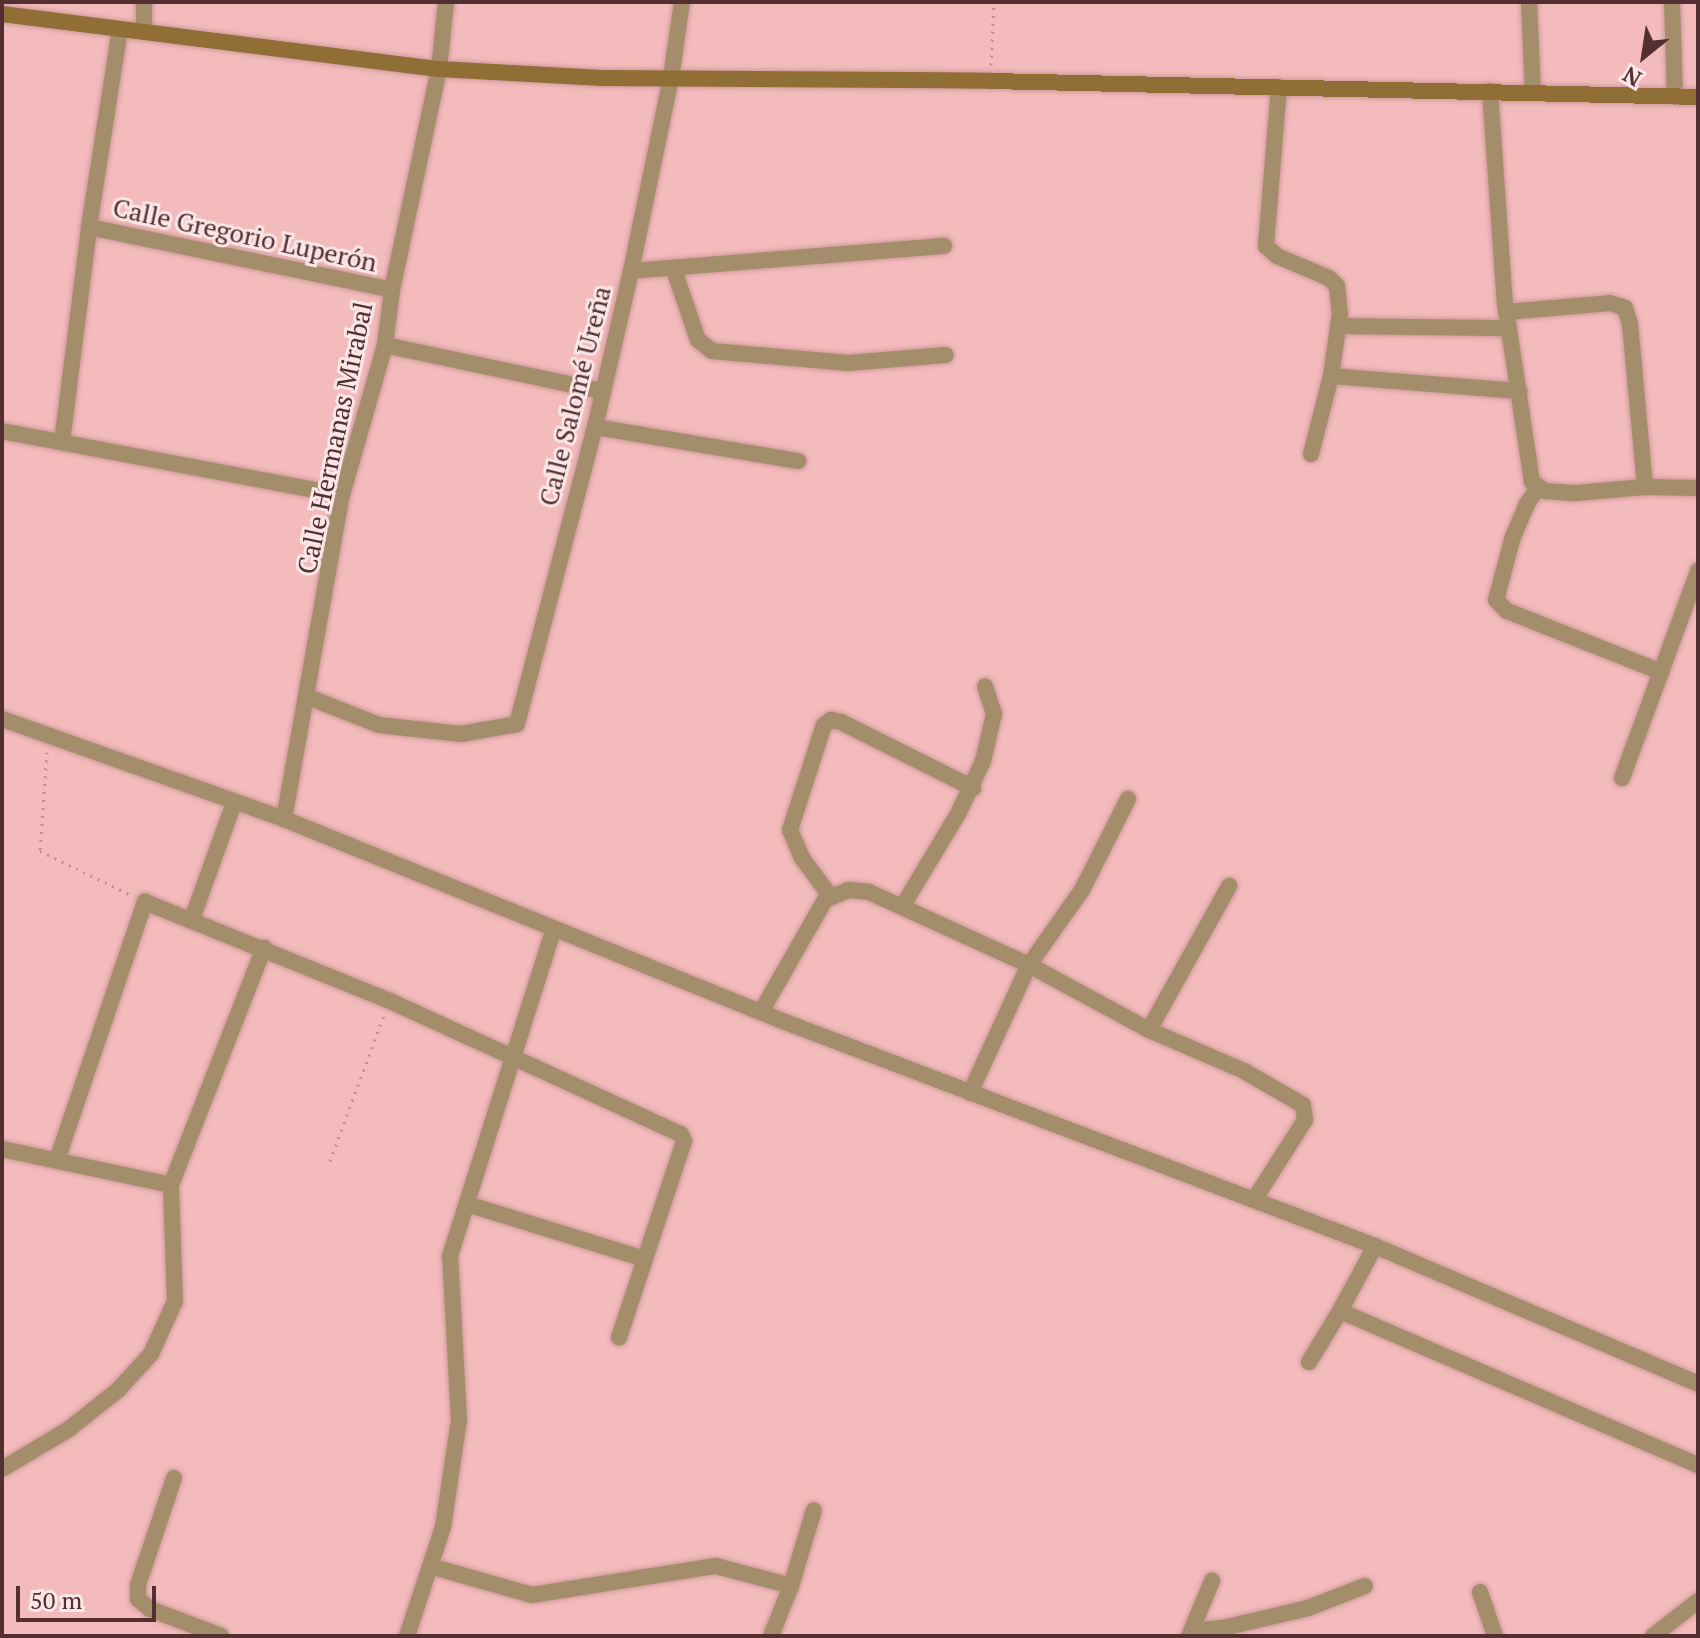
<!DOCTYPE html>
<html>
<head>
<meta charset="utf-8">
<style>
  body { margin:0 }
  #map { position:relative; width:1700px; height:1638px; overflow:hidden; background:#f3bbbb; font-family:"PT Serif",serif }
  div>[style] { position:absolute }
  [style*='--x'] { left:calc(var(--x)*1px); top:calc(var(--y)*1px); width:calc(var(--w)*1px); rotate:calc(var(--a)*1deg) }
  .path>* { height:3px; margin-top:-1.5px; transform-origin:0; background:repeating-linear-gradient(90deg,#c29091 0 2px,transparent 0 8px) }
  .roads { filter:drop-shadow(0 0 2px #cd999a) drop-shadow(0 0 2px #cd999a) }
  .street>* { height:16px; margin:-8px; padding:0 8px; transform-origin:8px; border-radius:8px; background:#a48d6a }
  .secondary>* { height:16px; margin:-8px; padding:0 8px; transform-origin:8px; border-radius:8px; background:#906e36 }
  span { translate:-50% -50%; white-space:nowrap; text-align:center; line-height:1.15; -webkit-text-stroke:6px #fae6e6; paint-order:stroke }
  .street-label { font-size:26px; color:#542f31 }
  .frame { position:absolute; inset:0; border:4px solid #542f31; pointer-events:none }
  .north { position:absolute; left:1604px; top:16px; width:80px; height:80px; -webkit-text-stroke:6px #fae6e6; paint-order:stroke; rotate:210deg; font-size:22px; font-weight:700; line-height:32px; text-align:center; color:#542f31 }
  .north::after { content:''; display:block; margin:auto; width:28px; height:36px; background:#542f31; clip-path:polygon(50% 0,100% 100%,50% 72%,0 100%) }
  .scale { position:absolute; left:16px; top:1586px; width:140px; height:36px; box-sizing:border-box; border:4px solid #542f31; border-top:0; padding-left:10px; font-size:24px; line-height:28px; white-space:nowrap; color:#542f31; -webkit-text-stroke:6px #fae6e6; paint-order:stroke }
</style>
</head>
<body>
<div id="map">
  <div class="path">
    <div style="--x:991;--y:65;--w:63;--a:-87.3"></div>
    <div style="--x:47;--y:752;--w:99;--a:94"></div>
    <div style="--x:40;--y:851;--w:101;--a:25.8"></div>
    <div style="--x:330;--y:1161;--w:156;--a:-69.7"></div>
  </div>
  <div class="roads">
    <div class="street">
      <div style="--x:144;--y:2;--w:30;--a:90"></div>
      <div style="--x:1529;--y:2;--w:90;--a:87.5"></div>
      <div style="--x:1672;--y:2;--w:95;--a:88.2"></div>
      <div style="--x:1279;--y:87;--w:160;--a:94.7"></div>
      <div style="--x:1266;--y:246;--w:15;--a:42"></div>
      <div style="--x:1277;--y:256;--w:56;--a:22.9"></div>
      <div style="--x:1329;--y:278;--w:11;--a:45"></div>
      <div style="--x:1337;--y:286;--w:27;--a:84"></div>
      <div style="--x:1340;--y:313;--w:64;--a:98.1"></div>
      <div style="--x:1331;--y:376;--w:189;--a:4.6"></div>
      <div style="--x:1490;--y:91;--w:213;--a:86"></div>
      <div style="--x:1505;--y:303;--w:181;--a:81.4"></div>
      <div style="--x:1532;--y:482;--w:16;--a:35"></div>
      <div style="--x:1545;--y:491;--w:31;--a:4"></div>
      <div style="--x:1576;--y:493;--w:69;--a:-5"></div>
      <div style="--x:1645;--y:487;--w:53;--a:1.1"></div>
      <div style="--x:89;--y:227;--w:309;--a:11.7"></div>
      <div style="--x:674;--y:270;--w:74;--a:71.1"></div>
      <div style="--x:698;--y:340;--w:18;--a:38"></div>
      <div style="--x:712;--y:351;--w:137;--a:5"></div>
      <div style="--x:848;--y:363;--w:98;--a:-4.7"></div>
      <div style="--x:631;--y:271;--w:314;--a:-4.6"></div>
      <div style="--x:1506;--y:312;--w:104;--a:-4.9"></div>
      <div style="--x:1610;--y:303;--w:16;--a:18"></div>
      <div style="--x:1625;--y:308;--w:17;--a:73"></div>
      <div style="--x:1630;--y:324;--w:164;--a:84.7"></div>
      <div style="--x:1338;--y:326;--w:171;--a:0.7"></div>
      <div style="--x:385;--y:345;--w:221;--a:12"></div>
      <div style="--x:595;--y:427;--w:206;--a:9.5"></div>
      <div style="--x:2;--y:431;--w:346;--a:10.7"></div>
      <div style="--x:62;--y:442;--w:217;--a:-82.8"></div>
      <div style="--x:89;--y:227;--w:200;--a:-81.1"></div>
      <div style="--x:1311;--y:454;--w:81;--a:-75.6"></div>
      <div style="--x:1538;--y:488;--w:19;--a:125"></div>
      <div style="--x:1527;--y:504;--w:39;--a:113"></div>
      <div style="--x:1512;--y:540;--w:62;--a:104.9"></div>
      <div style="--x:1496;--y:600;--w:16;--a:45"></div>
      <div style="--x:1507;--y:611;--w:166;--a:21.6"></div>
      <div style="--x:308;--y:697;--w:76;--a:21.5"></div>
      <div style="--x:379;--y:725;--w:82;--a:6.3"></div>
      <div style="--x:461;--y:734;--w:57;--a:-10.1"></div>
      <div style="--x:517;--y:724;--w:307;--a:-75.3"></div>
      <div style="--x:595;--y:427;--w:160;--a:-77"></div>
      <div style="--x:631;--y:271;--w:197;--a:-78.3"></div>
      <div style="--x:671;--y:78;--w:77;--a:-81.8"></div>
      <div style="--x:2;--y:719;--w:299;--a:19.5"></div>
      <div style="--x:284;--y:819;--w:535;--a:22.06"></div>
      <div style="--x:780;--y:1020;--w:636;--a:20.8"></div>
      <div style="--x:1375;--y:1246;--w:351;--a:23.1"></div>
      <div style="--x:1622;--y:778;--w:221;--a:-69.8"></div>
      <div style="--x:284;--y:819;--w:329;--a:-79.9"></div>
      <div style="--x:342;--y:495;--w:156;--a:-74"></div>
      <div style="--x:385;--y:345;--w:55;--a:-82.7"></div>
      <div style="--x:392;--y:290;--w:226;--a:-78"></div>
      <div style="--x:439;--y:69;--w:67;--a:-84"></div>
      <div style="--x:831;--y:897;--w:49;--a:-126.6"></div>
      <div style="--x:802;--y:858;--w:30;--a:-113"></div>
      <div style="--x:790;--y:830;--w:110;--a:-72.1"></div>
      <div style="--x:824;--y:725;--w:9;--a:-36"></div>
      <div style="--x:831;--y:720;--w:10;--a:11"></div>
      <div style="--x:841;--y:722;--w:148;--a:26.6"></div>
      <div style="--x:902;--y:907;--w:111;--a:-59"></div>
      <div style="--x:959;--y:812;--w:56;--a:-64.8"></div>
      <div style="--x:983;--y:761;--w:48;--a:-76.8"></div>
      <div style="--x:994;--y:714;--w:29;--a:-108"></div>
      <div style="--x:192;--y:919;--w:123;--a:-70.1"></div>
      <div style="--x:761;--y:1012;--w:129;--a:-60.3"></div>
      <div style="--x:825;--y:900;--w:25;--a:-23"></div>
      <div style="--x:848;--y:890;--w:21;--a:5"></div>
      <div style="--x:869;--y:892;--w:176;--a:24.5"></div>
      <div style="--x:1029;--y:965;--w:136;--a:28.4"></div>
      <div style="--x:1149;--y:1030;--w:103;--a:23.3"></div>
      <div style="--x:1244;--y:1071;--w:68;--a:30"></div>
      <div style="--x:1303;--y:1105;--w:15;--a:82"></div>
      <div style="--x:1305;--y:1120;--w:95;--a:122.5"></div>
      <div style="--x:1149;--y:1030;--w:165;--a:-60.9"></div>
      <div style="--x:970;--y:1093;--w:141;--a:-65.3"></div>
      <div style="--x:1029;--y:965;--w:92;--a:-54.8"></div>
      <div style="--x:1082;--y:890;--w:102;--a:-63.2"></div>
      <div style="--x:2;--y:1149;--w:173;--a:12"></div>
      <div style="--x:57;--y:1160;--w:273;--a:-71.2"></div>
      <div style="--x:145;--y:902;--w:264;--a:22"></div>
      <div style="--x:390;--y:1001;--w:320;--a:24.6"></div>
      <div style="--x:681;--y:1134;--w:8;--a:67"></div>
      <div style="--x:684;--y:1141;--w:207;--a:108.3"></div>
      <div style="--x:467;--y:1204;--w:186;--a:17.2"></div>
      <div style="--x:1375;--y:1246;--w:74;--a:118.3"></div>
      <div style="--x:1340;--y:1311;--w:390;--a:23.3"></div>
      <div style="--x:1309;--y:1362;--w:60;--a:-58.7"></div>
      <div style="--x:2;--y:1469;--w:78;--a:-30.8"></div>
      <div style="--x:69;--y:1429;--w:63;--a:-38.5"></div>
      <div style="--x:118;--y:1390;--w:49;--a:-47.5"></div>
      <div style="--x:151;--y:1354;--w:58;--a:-65.6"></div>
      <div style="--x:175;--y:1301;--w:116;--a:-92"></div>
      <div style="--x:171;--y:1185;--w:255;--a:-68.6"></div>
      <div style="--x:174;--y:1478;--w:113;--a:108.6"></div>
      <div style="--x:138;--y:1585;--w:14;--a:90"></div>
      <div style="--x:138;--y:1599;--w:16;--a:40"></div>
      <div style="--x:150;--y:1609;--w:76;--a:20.8"></div>
      <div style="--x:430;--y:1566;--w:106;--a:15.9"></div>
      <div style="--x:532;--y:1595;--w:186;--a:-9"></div>
      <div style="--x:716;--y:1566;--w:78;--a:14.9"></div>
      <div style="--x:1480;--y:1592;--w:46;--a:71.2"></div>
      <div style="--x:1192;--y:1631;--w:31;--a:-6"></div>
      <div style="--x:1223;--y:1628;--w:87;--a:-13.2"></div>
      <div style="--x:1308;--y:1608;--w:61;--a:-21.1"></div>
      <div style="--x:407;--y:1636;--w:115;--a:-71.7"></div>
      <div style="--x:443;--y:1527;--w:108;--a:-81.5"></div>
      <div style="--x:459;--y:1420;--w:164;--a:-93.1"></div>
      <div style="--x:450;--y:1256;--w:343;--a:-72.4"></div>
      <div style="--x:771;--y:1636;--w:54;--a:-68.2"></div>
      <div style="--x:791;--y:1586;--w:79;--a:-73.2"></div>
      <div style="--x:1189;--y:1636;--w:60;--a:-67.3"></div>
      <div style="--x:1653;--y:1636;--w:57;--a:-37.9"></div>
    </div>
    <div class="secondary">
      <div style="--x:2;--y:14;--w:440;--a:7.2"></div>
      <div style="--x:439;--y:69;--w:163;--a:3.2"></div>
      <div style="--x:602;--y:78;--w:388;--a:0.4"></div>
      <div style="--x:990;--y:81;--w:708;--a:1.29"></div>
    </div>
  </div>
  <div class="street-label">
    <span style="left:245px;top:235px;rotate:12deg">Calle Gregorio Luperón</span>
    <span style="left:575px;top:396px;rotate:-76deg">Calle Salomé Ureña</span>
    <span style="left:335px;top:438px;rotate:-78deg">Calle Hermanas Mirabal</span>
  </div>
  <div class="frame"></div>
  <div class="north">N</div>
  <div class="scale">50 m</div>
</div>
</body>
</html>
